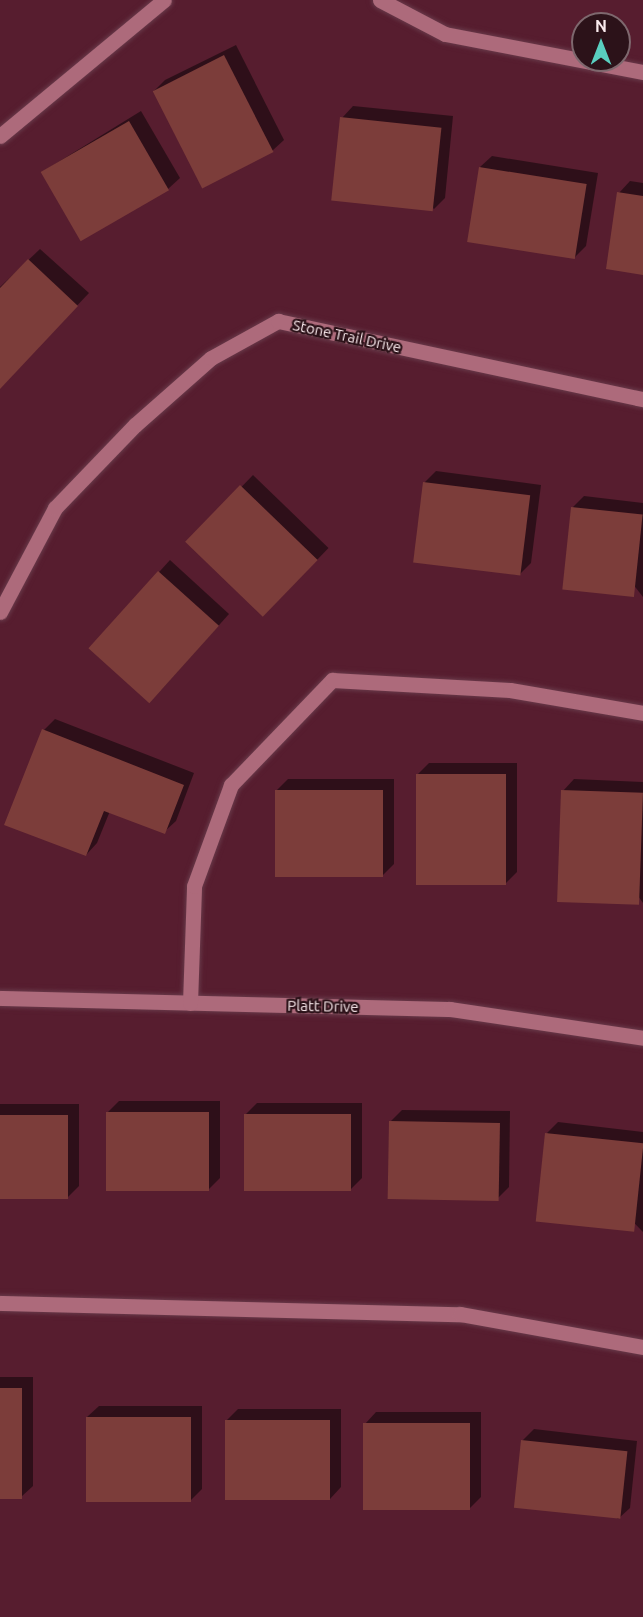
<!DOCTYPE html>
<html>
<head>
<meta charset="utf-8">
<style>
  body { margin:0 }
  #map { position:relative; width:643px; height:1617px; overflow:hidden; background:#571d2f; font-family:Ubuntu,sans-serif }
  div>[style] { position:absolute }
  [style*='--x'] { left:calc(var(--x)*1px); top:calc(var(--y)*1px); width:calc(var(--w)*1px); rotate:calc(var(--a)*1deg) }
  .shadow>* { inset:0; background:#0007; transform-origin:0 0 }
  .building>* { inset:0; background:#7c3d3a; transform-origin:0 0 }
  .roads { filter:drop-shadow(0 0 2px #683a4a) drop-shadow(0 0 2px #683a4a) }
  .minor>* { height:15px; margin:-7.5px; padding:0 7.5px; transform-origin:7.5px; border-radius:7.5px; background:#ad6a7b }
  span { translate:-50% -50%; white-space:nowrap; text-align:center; line-height:1.15; -webkit-text-stroke:4.5px #2c1219; paint-order:stroke }
  .street-label { font-size:15px; color:#faeaed }
  .north { position:absolute; left:571px; top:12px; width:60px; height:60px; box-sizing:border-box; background:#2c1219; border:2px solid #7e686e; border-radius:50%; rotate:0deg; font-size:16px; font-weight:700; line-height:24px; text-align:center; color:#faeaed }
  .north::after { content:''; display:block; margin:auto; width:21px; height:27px; background:#59cebf; clip-path:polygon(50% 0,100% 100%,50% 72%,0 100%) }
</style>
</head>
<body>
<div id="map">
  <div class="shadow">
    <div style="clip-path:polygon(236px 45px,284px 140px,272px 151px,154px 91px,165px 80px)"></div>
    <div style="clip-path:polygon(353px 106px,453px 116px,445px 198px,434px 209px,342px 118px)"></div>
    <div style="clip-path:polygon(141px 111px,180px 178px,168px 189px,42px 172px)"></div>
    <div style="clip-path:polygon(492px 156px,598px 173px,586px 246px,575px 257px,480px 167px)"></div>
    <div style="clip-path:polygon(630px 181px,643px 183px,643px 273px,619px 193px)"></div>
    <div style="clip-path:polygon(40px 249px,89px 293px,0 387px,0 287px)"></div>
    <div style="clip-path:polygon(436px 471px,541px 485px,531px 563px,519px 575px,414px 561px,425px 482px)"></div>
    <div style="left:253px;top:475px;width:105px;height:94px;rotate:44deg"></div>
    <div style="clip-path:polygon(584px 496px,643px 503px,643px 597px,573px 507px)"></div>
    <div style="clip-path:polygon(170px 560px,229px 614px,161px 690px,90px 648px)"></div>
    <div style="clip-path:polygon(55px 719px,194px 773px,176px 821px,164px 832px,110px 811px,97px 843px,86px 855px,44px 730px)"></div>
    <div style="clip-path:polygon(429px 763px,517px 763px,517px 872px,506px 883px,417px 775px)"></div>
    <div style="clip-path:polygon(288px 779px,394px 779px,394px 864px,383px 875px,276px 791px)"></div>
    <div style="clip-path:polygon(574px 779px,643px 782px,643px 903px,563px 791px)"></div>
    <div style="clip-path:polygon(119px 1101px,220px 1101px,220px 1178px,209px 1189px,107px 1113px)"></div>
    <div style="clip-path:polygon(257px 1103px,362px 1103px,362px 1178px,351px 1189px,246px 1114px)"></div>
    <div style="clip-path:polygon(0 1104px,79px 1104px,79px 1186px,68px 1197px,0 1197px)"></div>
    <div style="clip-path:polygon(402px 1110px,510px 1111px,509px 1187px,498px 1198px,391px 1121px)"></div>
    <div style="clip-path:polygon(558px 1122px,643px 1132px,643px 1232px,547px 1133px)"></div>
    <div style="clip-path:polygon(0 1377px,33px 1377px,33px 1486px,21px 1497px,0 1497px)"></div>
    <div style="clip-path:polygon(99px 1406px,202px 1406px,202px 1489px,191px 1500px,87px 1417px)"></div>
    <div style="clip-path:polygon(238px 1409px,341px 1409px,341px 1487px,330px 1499px,227px 1420px)"></div>
    <div style="clip-path:polygon(376px 1412px,481px 1412px,481px 1497px,470px 1508px,365px 1424px)"></div>
    <div style="clip-path:polygon(534px 1429px,637px 1441px,630px 1508px,618px 1519px,522px 1441px)"></div>
  </div>
  <div class="building">
    <div style="left:224px;top:55px;width:109px;height:80px;rotate:63deg"></div>
    <div style="left:340px;top:117px;width:102px;height:84px;rotate:6deg"></div>
    <div style="left:129px;top:121px;width:80px;height:102px;rotate:60deg"></div>
    <div style="left:479px;top:167px;width:109px;height:76px;rotate:9deg"></div>
    <div style="clip-path:polygon(617px 192px,643px 196px,643px 275px,606px 269px)"></div>
    <div style="clip-path:polygon(28px 259px,78px 306px,0 389px,0 288px)"></div>
    <div style="left:423px;top:482px;width:108px;height:81px;rotate:7deg"></div>
    <div style="left:240px;top:485px;width:108px;height:79px;rotate:44deg"></div>
    <div style="left:571px;top:507px;width:72px;height:83px;rotate:6deg"></div>
    <div style="left:158px;top:571px;width:82px;height:104px;rotate:42deg"></div>
    <div style="clip-path:polygon(42px 729px,184px 785px,165px 834px,104px 811px,86px 856px,4px 825px)"></div>
    <div style="left:416px;top:774px;width:90px;height:111px"></div>
    <div style="left:275px;top:790px;width:108px;height:87px"></div>
    <div style="left:561px;top:790px;width:82px;height:112px;rotate:2deg"></div>
    <div style="left:106px;top:1112px;width:103px;height:79px"></div>
    <div style="left:244px;top:1114px;width:107px;height:77px"></div>
    <div style="left:0;top:1115px;width:68px;height:84px"></div>
    <div style="left:389px;top:1121px;width:111px;height:78px;rotate:1deg"></div>
    <div style="left:545px;top:1133px;width:99px;height:89px;rotate:6deg"></div>
    <div style="left:0;top:1388px;width:22px;height:111px"></div>
    <div style="left:86px;top:1417px;width:105px;height:85px"></div>
    <div style="left:225px;top:1420px;width:105px;height:80px"></div>
    <div style="left:363px;top:1423px;width:107px;height:87px"></div>
    <div style="left:521px;top:1440px;width:107px;height:68px;rotate:6deg"></div>
  </div>
  <div class="roads">
    <div class="minor">
      <div style="--x:380;--y:0;--w:73;--a:27.6"></div>
      <div style="--x:445;--y:34;--w:202;--a:10.9"></div>
      <div style="--x:0;--y:136;--w:213;--a:-39.7"></div>
      <div style="--x:0;--y:612;--w:118;--a:-62.1"></div>
      <div style="--x:55;--y:508;--w:115;--a:-46.1"></div>
      <div style="--x:135;--y:425;--w:101;--a:-41.4"></div>
      <div style="--x:211;--y:358;--w:77;--a:-28.9"></div>
      <div style="--x:278;--y:321;--w:373;--a:12.1"></div>
      <div style="--x:0;--y:998;--w:450;--a:1.4"></div>
      <div style="--x:450;--y:1009;--w:195;--a:8.5"></div>
      <div style="--x:190;--y:1003;--w:117;--a:-88"></div>
      <div style="--x:194;--y:886;--w:108;--a:-69.9"></div>
      <div style="--x:231;--y:785;--w:146;--a:-46.1"></div>
      <div style="--x:332;--y:680;--w:178;--a:3.2"></div>
      <div style="--x:510;--y:690;--w:135;--a:9.8"></div>
      <div style="--x:0;--y:1303;--w:460;--a:1.4"></div>
      <div style="--x:460;--y:1314;--w:186;--a:10.2"></div>
    </div>
  </div>
  <div class="street-label">
    <span style="left:347px;top:336px;rotate:12deg">Stone Trail Drive</span>
    <span style="left:323px;top:1006px;rotate:1deg">Platt Drive</span>
  </div>
  <div class="north">N</div>
</div>
</body>
</html>
